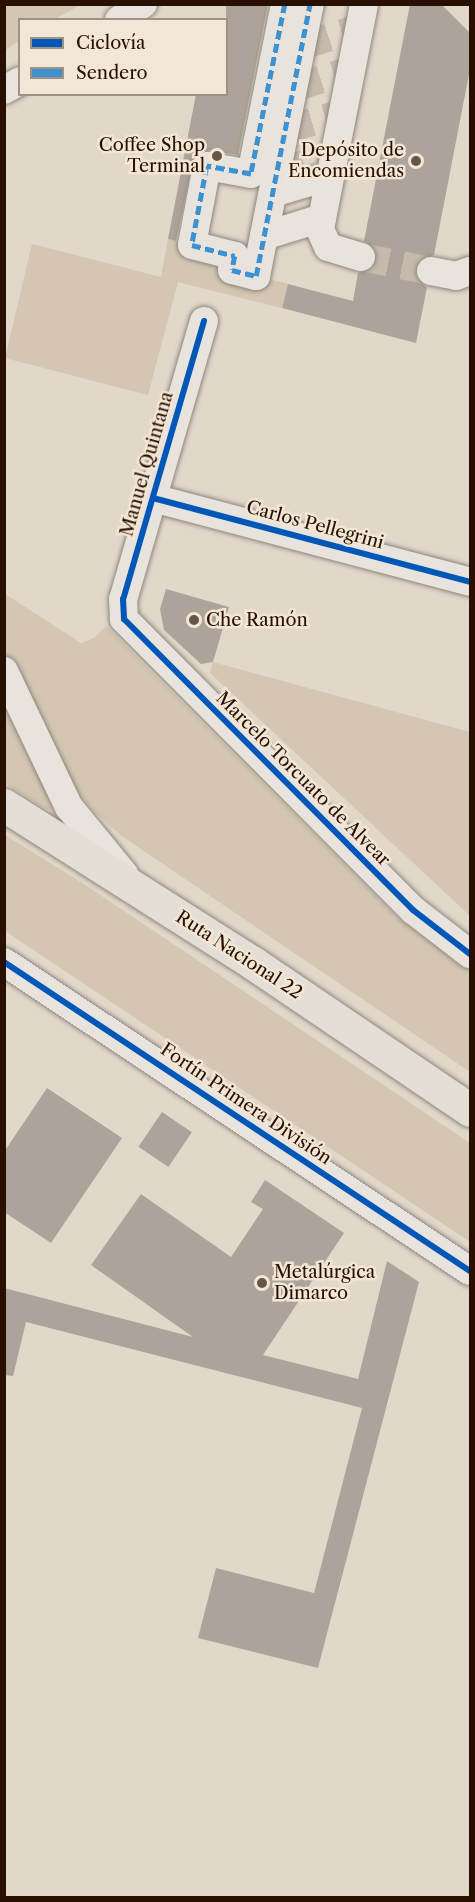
<!DOCTYPE html>
<html>
<head>
<meta charset="utf-8">
<style>
  body { margin:0 }
  #map { position:relative; width:475px; height:1902px; overflow:hidden; background:#e1d8ca; font-family:"Libre Caslon Text",serif }
  div>[style] { position:absolute }
  [style*='--x'] { left:calc(var(--x)*1px); top:calc(var(--y)*1px); width:calc(var(--w)*1px); rotate:calc(var(--a)*1deg) }
  .green>* { inset:0; background:#d4c6b2 }
  .building>* { inset:0; background:#aca49a; transform-origin:0 0 }
  .minor-tunnel>* { height:28px; margin-top:-14px; transform-origin:0; background:repeating-linear-gradient(90deg,#c5baac 0 28px,transparent 0 42px) }
  .roads { filter:drop-shadow(0 0 2px #8f877d) drop-shadow(0 0 2px #8f877d) }
  .minor>* { height:28px; margin:-14px; padding:0 14px; transform-origin:14px; border-radius:14px; background:#e8e3dc }
  .highway>* { height:33px; margin:-16.5px; padding:0 16.5px; transform-origin:16.5px; border-radius:16.5px; background:#e4ded6 }
  .quiet>* { height:4.5px; margin-top:-2.25px; transform-origin:0; background:repeating-linear-gradient(90deg,#3c92d0 0 9px,transparent 0 13.5px) }
  .cycleway>* { height:6px; margin:-3px; padding:0 3px; transform-origin:3px; border-radius:3px; background:#0057b8 }
  .dots>* { width:16px; height:16px; translate:-50% -50%; box-sizing:border-box; border:3px solid #f2e6d6; border-radius:50% }
  span { translate:-50% -50%; white-space:nowrap; text-align:center; line-height:1.15; -webkit-text-stroke:5px #f2e6d6; paint-order:stroke }
  .poi-label { font-size:18px; color:#290f00 }
  .right { translate:-100% -50%; text-align:right }
  .left { translate:0 -50%; text-align:left }
  .street-label { font-size:18px; color:#290f00 }
  .frame { position:absolute; inset:0; border:6px solid #290f00; pointer-events:none }
  .legend { position:absolute; left:18px; top:18px; width:210px; height:78px; box-sizing:border-box; background:#f2e6d6; border:2px solid #a29080; margin:0; padding:8px 10px; list-style:none; font-size:18px; color:#290f00 }
  .legend li { display:flex; align-items:center; gap:12px; height:30px }
  .legend b { width:30px; border:2px solid #a29080 }
</style>
</head>
<body>
<div id="map">
  <div class="green">
    <div style="clip-path:polygon(5px 4px,80px 4px,80px 5px,55px 19px,20px 20px,19px 41px,5px 50px)"></div>
    <div style="clip-path:polygon(168px 239px,235px 256px,232px 270px,288px 284px,282px 308px,178px 282px,148px 395px,5px 358px,32px 244px,161px 277px)"></div>
    <div style="clip-path:polygon(5px 594px,81px 643px,94px 638px,106px 626px,399px 919px,470px 971px,470px 1072px,120px 835px,94px 811px,69px 782px,5px 651px)"></div>
    <div style="clip-path:polygon(213px 662px,470px 732px,469px 915px,210px 673px)"></div>
    <div style="clip-path:polygon(4px 692px,55px 809px,48px 810px,5px 783px)"></div>
    <div style="clip-path:polygon(5px 835px,87px 886px,470px 1143px,470px 1242px,5px 931px)"></div>
  </div>
  <div class="building">
    <div style="clip-path:polygon(226px 4px,268px 4px,238px 155px,209px 150px,194px 156px,176px 241px,168px 239px,196px 94px,226px 94px)"></div>
    <div style="clip-path:polygon(410px 4px,441px 4px,471px 34px,471px 64px,434px 255px,419px 260px,415px 268px,420px 283px,427px 287px,416px 343px,282px 308px,288px 284px,353px 301px,358px 273px,372px 269px,377px 262px,373px 246px,364px 241px)"></div>
    <div style="clip-path:polygon(166px 589px,229px 607px,213px 662px,201px 664px,164px 630px,160px 609px)"></div>
    <div style="clip-path:polygon(47px 1088px,122px 1138px,51px 1243px,4px 1212px,4px 1152px)"></div>
    <div style="left:162px;top:1112px;width:36px;height:42px;rotate:34deg"></div>
    <div style="clip-path:polygon(265px 1180px,344px 1233px,263px 1355px,358px 1379px,387px 1261px,419px 1282px,318px 1668px,198px 1638px,216px 1568px,314px 1593px,362px 1408px,26px 1322px,13px 1376px,4px 1375px,4px 1288px,193px 1337px,91px 1265px,141px 1194px,231px 1257px,263px 1209px,251px 1202px)"></div>
  </div>
  <div class="minor-tunnel">
    <div style="--x:302;--y:46;--w:60;--a:-17.5"></div>
    <div style="--x:294;--y:88;--w:60;--a:-17.5"></div>
    <div style="--x:285;--y:130;--w:59;--a:-16.6"></div>
    <div style="--x:277;--y:172;--w:59;--a:-16.6"></div>
    <div style="--x:361;--y:257;--w:71;--a:11.3"></div>
  </div>
  <div class="roads">
    <div class="minor">
      <div style="--x:285;--y:4;--w:173;--a:101.3"></div>
      <div style="--x:251;--y:174;--w:45;--a:-169.7"></div>
      <div style="--x:207;--y:166;--w:80;--a:100.8"></div>
      <div style="--x:192;--y:245;--w:44;--a:14.3"></div>
      <div style="--x:235;--y:256;--w:14;--a:102"></div>
      <div style="--x:232;--y:270;--w:25;--a:14"></div>
      <div style="--x:256;--y:276;--w:277;--a:-78.8"></div>
      <div style="--x:119;--y:20;--w:29;--a:-34"></div>
      <div style="--x:4;--y:90;--w:18;--a:-29"></div>
      <div style="--x:273;--y:193;--w:59;--a:-16.6"></div>
      <div style="--x:264;--y:236;--w:61;--a:-17.2"></div>
      <div style="--x:361;--y:257;--w:34;--a:-163"></div>
      <div style="--x:328;--y:247;--w:20;--a:-114"></div>
      <div style="--x:320;--y:229;--w:229;--a:-78.9"></div>
      <div style="--x:431;--y:271;--w:25;--a:11"></div>
      <div style="--x:456;--y:276;--w:15;--a:-20"></div>
      <div style="--x:204;--y:321;--w:290;--a:106.2"></div>
      <div style="--x:123;--y:599;--w:20;--a:87"></div>
      <div style="--x:124;--y:619;--w:410;--a:45.2"></div>
      <div style="--x:413;--y:910;--w:72;--a:37.7"></div>
      <div style="--x:153;--y:498;--w:328;--a:14.8"></div>
      <div style="--x:4;--y:671;--w:151;--a:64.5"></div>
      <div style="--x:69;--y:807;--w:87;--a:50.6"></div>
      <div style="--x:4;--y:962;--w:559;--a:33.55"></div>
    </div>
    <div class="highway">
      <div style="--x:4;--y:805;--w:295;--a:32.4"></div>
      <div style="--x:253;--y:963;--w:262;--a:34.1"></div>
    </div>
  </div>
  <div class="quiet">
    <div style="--x:285;--y:4;--w:173;--a:101.3"></div>
    <div style="--x:251;--y:174;--w:45;--a:-169.7"></div>
    <div style="--x:207;--y:166;--w:80;--a:100.8"></div>
    <div style="--x:192;--y:245;--w:44;--a:14.3"></div>
    <div style="--x:235;--y:256;--w:14;--a:102"></div>
    <div style="--x:232;--y:270;--w:25;--a:14"></div>
    <div style="--x:256;--y:276;--w:277;--a:-78.8"></div>
  </div>
  <div class="cycleway">
    <div style="--x:204;--y:321;--w:290;--a:106.2"></div>
    <div style="--x:123;--y:599;--w:20;--a:87"></div>
    <div style="--x:124;--y:619;--w:410;--a:45.2"></div>
    <div style="--x:413;--y:910;--w:72;--a:37.7"></div>
    <div style="--x:153;--y:498;--w:328;--a:14.8"></div>
    <div style="--x:4;--y:962;--w:559;--a:33.55"></div>
  </div>
  <div class="dots">
    <div style="left:217px;top:156px;background:#695547"></div>
    <div style="left:416px;top:161px;background:#695547"></div>
    <div style="left:194px;top:620px;background:#695547"></div>
    <div style="left:262px;top:1283px;background:#695547"></div>
  </div>
  <div class="poi-label">
    <span class="right" style="left:205px;top:156px">Coffee Shop<br>Terminal</span>
    <span class="right" style="left:404px;top:161px">Depósito de<br>Encomiendas</span>
    <span class="left" style="left:206px;top:620px">Che Ramón</span>
    <span class="left" style="left:274px;top:1283px">Metalúrgica<br>Dimarco</span>
  </div>
  <div class="street-label">
    <span style="left:147px;top:464px;rotate:-74deg">Manuel Quintana</span>
    <span style="left:315px;top:525px;rotate:15deg">Carlos Pellegrini</span>
    <span style="left:303px;top:779px;rotate:45deg">Marcelo Torcuato de Alvear</span>
    <span style="left:239px;top:955px;rotate:33deg">Ruta Nacional 22</span>
    <span style="left:246px;top:1104px;rotate:34deg">Fortín Primera División</span>
  </div>
  <div class="frame"></div>
  <ul class="legend">
  <li><b style="height:8px;background:#0057b8"></b>Ciclovía</li>
  <li><b style="height:8px;background:#3c92d0"></b>Sendero</li>
  </ul>
</div>
</body>
</html>
